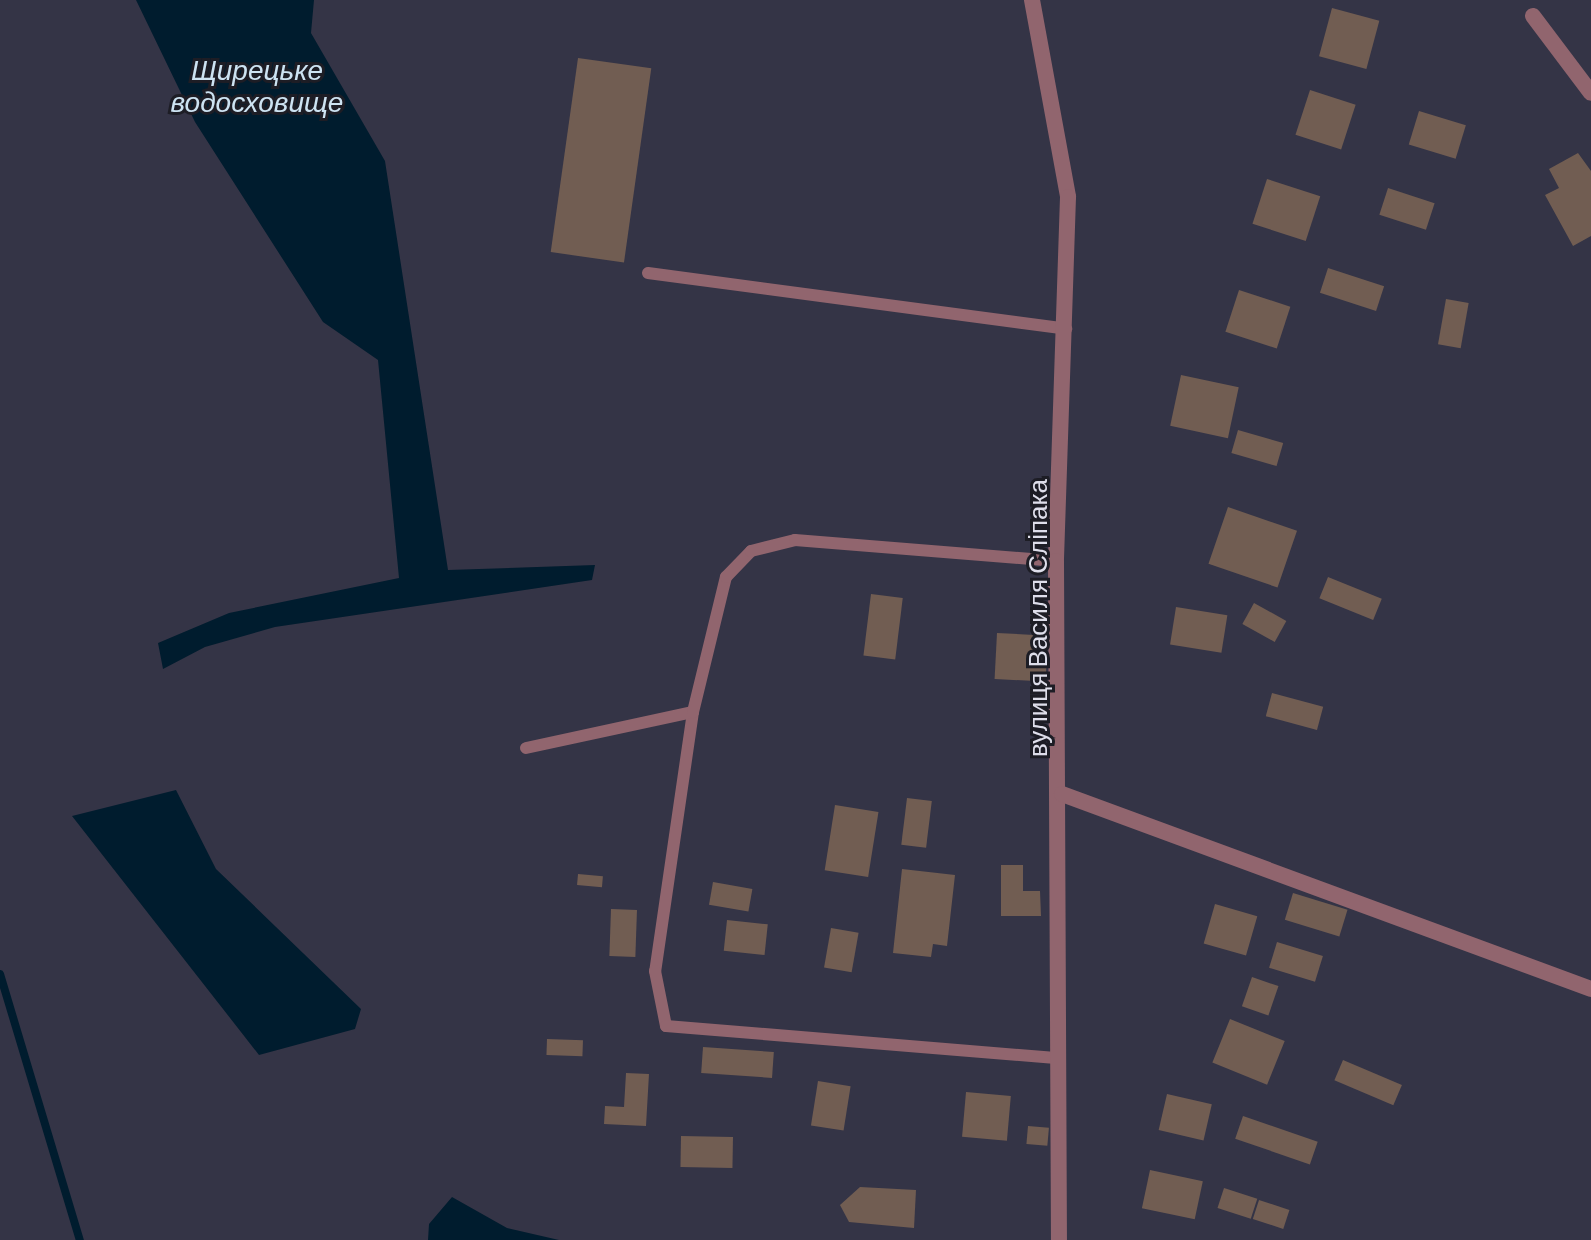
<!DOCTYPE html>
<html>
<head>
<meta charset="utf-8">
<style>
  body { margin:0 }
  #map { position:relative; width:1591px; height:1240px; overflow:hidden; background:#343446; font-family:Barlow,sans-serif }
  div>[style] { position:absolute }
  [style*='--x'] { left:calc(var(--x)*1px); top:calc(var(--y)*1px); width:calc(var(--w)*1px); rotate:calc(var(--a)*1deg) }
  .water>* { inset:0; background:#001c2e }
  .stream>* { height:8px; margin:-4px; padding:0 4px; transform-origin:4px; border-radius:4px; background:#001c2e }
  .building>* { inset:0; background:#715d52; transform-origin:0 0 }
  .service>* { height:12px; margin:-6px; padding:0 6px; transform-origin:6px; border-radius:6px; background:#91656e }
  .minor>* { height:16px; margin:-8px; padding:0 8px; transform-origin:8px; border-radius:8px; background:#91656e }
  span { translate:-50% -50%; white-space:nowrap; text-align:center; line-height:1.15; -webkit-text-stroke:6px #1d1d25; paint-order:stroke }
  .street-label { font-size:26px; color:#dedeea }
  .water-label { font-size:28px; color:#cde3f2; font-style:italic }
</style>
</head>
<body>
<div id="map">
  <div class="water">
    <div style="clip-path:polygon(136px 0,314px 0,311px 33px,385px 161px,448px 570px,595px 565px,592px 580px,275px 627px,205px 647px,163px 669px,158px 643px,229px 613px,399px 578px,378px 360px,323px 322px,195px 122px)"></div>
    <div style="clip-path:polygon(176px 790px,216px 869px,361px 1009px,355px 1029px,259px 1055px,72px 816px)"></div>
    <div style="clip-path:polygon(452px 1197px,507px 1228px,559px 1240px,428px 1240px,429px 1224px)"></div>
  </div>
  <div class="stream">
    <div style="--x:0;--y:974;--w:278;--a:73.3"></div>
  </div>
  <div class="building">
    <div style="left:1332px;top:8px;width:49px;height:50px;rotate:15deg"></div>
    <div style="left:578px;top:58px;width:74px;height:196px;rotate:8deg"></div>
    <div style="left:1310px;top:90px;width:48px;height:47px;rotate:18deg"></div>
    <div style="left:1419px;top:111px;width:49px;height:35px;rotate:17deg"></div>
    <div style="clip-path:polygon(1578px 153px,1591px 171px,1591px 236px,1573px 246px,1545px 195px,1559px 188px,1549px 169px)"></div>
    <div style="left:1267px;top:179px;width:56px;height:47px;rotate:18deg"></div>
    <div style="left:1388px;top:188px;width:49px;height:28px;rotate:18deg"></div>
    <div style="left:1328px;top:268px;width:59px;height:26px;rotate:18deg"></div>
    <div style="left:1239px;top:290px;width:54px;height:44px;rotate:18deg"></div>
    <div style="left:1446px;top:299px;width:23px;height:46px;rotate:10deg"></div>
    <div style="left:1181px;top:375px;width:59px;height:52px;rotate:12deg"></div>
    <div style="left:1238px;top:430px;width:47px;height:24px;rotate:16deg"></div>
    <div style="left:1228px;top:507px;width:73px;height:60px;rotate:19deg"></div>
    <div style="left:1328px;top:577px;width:58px;height:23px;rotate:22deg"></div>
    <div style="left:871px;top:594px;width:32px;height:62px;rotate:7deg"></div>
    <div style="left:1254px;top:603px;width:37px;height:24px;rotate:29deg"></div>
    <div style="left:1176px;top:607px;width:52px;height:38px;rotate:9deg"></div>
    <div style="left:997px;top:633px;width:51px;height:46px;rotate:3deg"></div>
    <div style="left:1272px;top:693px;width:53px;height:24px;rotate:15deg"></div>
    <div style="left:907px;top:798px;width:25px;height:47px;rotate:7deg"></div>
    <div style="left:835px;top:805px;width:44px;height:66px;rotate:9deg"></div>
    <div style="clip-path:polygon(1001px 865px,1023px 865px,1023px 891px,1040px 891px,1041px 916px,1001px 916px)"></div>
    <div style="clip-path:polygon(902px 869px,955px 875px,947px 946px,933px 944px,931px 957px,893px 953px)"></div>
    <div style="left:578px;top:874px;width:25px;height:11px;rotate:5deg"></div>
    <div style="left:713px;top:882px;width:40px;height:23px;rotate:10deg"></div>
    <div style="left:1293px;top:893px;width:57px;height:28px;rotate:17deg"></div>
    <div style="left:1215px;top:904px;width:44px;height:41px;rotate:16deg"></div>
    <div style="left:611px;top:909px;width:26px;height:47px;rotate:2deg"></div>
    <div style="left:727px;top:920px;width:41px;height:31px;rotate:6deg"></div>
    <div style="left:831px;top:928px;width:28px;height:40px;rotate:10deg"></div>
    <div style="left:1277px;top:942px;width:48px;height:27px;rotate:17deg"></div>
    <div style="left:1252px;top:977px;width:28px;height:31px;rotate:19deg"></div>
    <div style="left:1230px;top:1019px;width:59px;height:47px;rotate:22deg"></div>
    <div style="left:547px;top:1039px;width:36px;height:16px;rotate:2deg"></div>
    <div style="left:703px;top:1047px;width:71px;height:26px;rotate:4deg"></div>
    <div style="left:1343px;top:1060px;width:64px;height:22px;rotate:23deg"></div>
    <div style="clip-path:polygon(626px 1073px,649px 1074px,646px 1126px,604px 1124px,605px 1106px,624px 1107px)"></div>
    <div style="left:818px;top:1081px;width:33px;height:45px;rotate:9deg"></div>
    <div style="left:966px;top:1092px;width:45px;height:45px;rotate:5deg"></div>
    <div style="left:1167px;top:1094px;width:46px;height:37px;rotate:13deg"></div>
    <div style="left:1243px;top:1116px;width:79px;height:24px;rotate:19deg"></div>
    <div style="left:1028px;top:1126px;width:21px;height:18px;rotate:5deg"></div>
    <div style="left:681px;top:1136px;width:52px;height:31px;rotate:1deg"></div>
    <div style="left:1150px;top:1170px;width:54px;height:39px;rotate:12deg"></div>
    <div style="clip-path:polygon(860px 1187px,916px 1190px,914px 1228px,849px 1222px,840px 1205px)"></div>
    <div style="left:1224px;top:1188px;width:35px;height:21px;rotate:18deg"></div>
    <div style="left:1259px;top:1200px;width:32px;height:20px;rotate:18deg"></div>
  </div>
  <div class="service">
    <div style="--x:648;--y:273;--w:422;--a:7.6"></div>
    <div style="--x:693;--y:712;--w:262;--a:98.3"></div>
    <div style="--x:655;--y:971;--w:56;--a:78.7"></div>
    <div style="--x:666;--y:1026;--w:391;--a:4.7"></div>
    <div style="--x:526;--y:748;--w:171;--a:-12.2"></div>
    <div style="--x:693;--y:712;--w:139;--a:-76.3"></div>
    <div style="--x:726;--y:577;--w:36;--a:-46"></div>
    <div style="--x:751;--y:551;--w:45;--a:-14"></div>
    <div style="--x:795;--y:540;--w:262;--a:4.6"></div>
  </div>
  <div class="minor">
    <div style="--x:1032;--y:0;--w:200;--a:79.6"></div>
    <div style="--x:1068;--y:197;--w:364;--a:91.9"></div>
    <div style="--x:1056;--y:561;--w:679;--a:89.75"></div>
    <div style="--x:1533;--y:16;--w:96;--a:53"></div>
    <div style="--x:1062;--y:794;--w:564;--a:20.23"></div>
  </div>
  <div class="street-label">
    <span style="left:1037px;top:618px;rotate:-90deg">вулиця Василя Сліпака</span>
  </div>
  <div class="water-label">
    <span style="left:257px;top:85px">Щирецьке<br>водосховище</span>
  </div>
</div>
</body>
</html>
